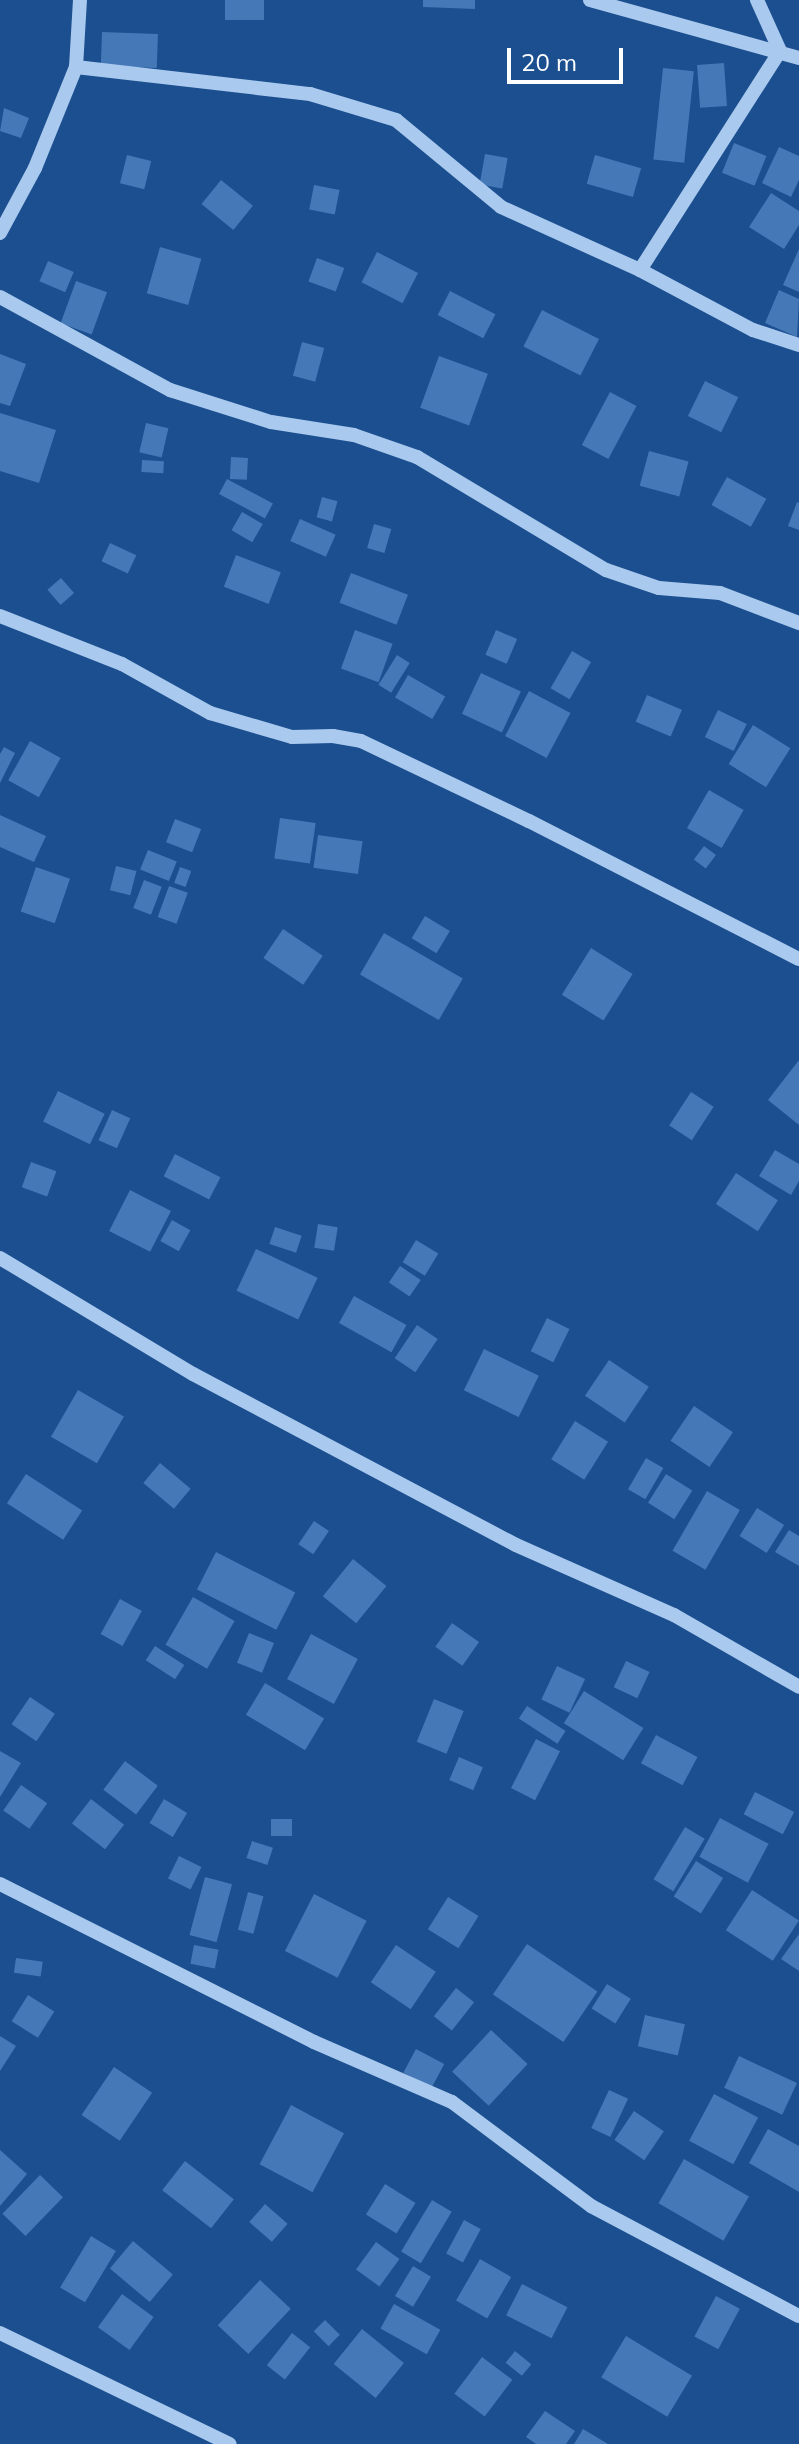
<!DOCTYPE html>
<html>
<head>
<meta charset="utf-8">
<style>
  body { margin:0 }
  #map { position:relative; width:799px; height:2444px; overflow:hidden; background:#1b4f8f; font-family:Mulish,sans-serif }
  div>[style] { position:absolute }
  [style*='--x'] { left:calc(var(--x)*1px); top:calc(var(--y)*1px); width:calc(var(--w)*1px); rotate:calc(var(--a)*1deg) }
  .building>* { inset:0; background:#4478b7; transform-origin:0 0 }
  .minor>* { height:14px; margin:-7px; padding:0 7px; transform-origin:7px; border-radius:7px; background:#a9c9ee }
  span { translate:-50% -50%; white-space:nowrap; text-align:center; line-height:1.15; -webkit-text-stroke:7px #1b4f8f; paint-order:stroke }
  .scale { position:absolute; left:507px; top:48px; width:116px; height:36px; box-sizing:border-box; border:4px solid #fff; border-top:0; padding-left:10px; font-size:24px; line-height:28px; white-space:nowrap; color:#fff; -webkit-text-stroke:6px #1b4f8f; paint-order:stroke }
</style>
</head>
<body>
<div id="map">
  <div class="building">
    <div style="left:225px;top:0;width:39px;height:20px"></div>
    <div style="clip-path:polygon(423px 0,475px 0,475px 9px,423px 7px)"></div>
    <div style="left:102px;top:32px;width:56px;height:34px;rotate:2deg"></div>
    <div style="left:724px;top:63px;width:43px;height:27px;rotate:86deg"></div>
    <div style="left:663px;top:68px;width:31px;height:92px;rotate:6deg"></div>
    <div style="clip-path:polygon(4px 108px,29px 118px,21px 138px,0 131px)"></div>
    <div style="left:734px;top:143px;width:35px;height:32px;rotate:22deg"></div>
    <div style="clip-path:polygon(779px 147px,799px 156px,799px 180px,791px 197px,762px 183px)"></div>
    <div style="left:485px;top:154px;width:23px;height:31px;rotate:10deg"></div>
    <div style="left:127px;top:155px;width:25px;height:29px;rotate:14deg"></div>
    <div style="left:595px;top:155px;width:48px;height:30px;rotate:16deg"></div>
    <div style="left:221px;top:180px;width:41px;height:31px;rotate:39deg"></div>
    <div style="left:314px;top:185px;width:26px;height:25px;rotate:11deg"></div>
    <div style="clip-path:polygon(771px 193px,799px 211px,799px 225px,784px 249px,749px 227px)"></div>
    <div style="left:160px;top:247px;width:43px;height:48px;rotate:16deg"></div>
    <div style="clip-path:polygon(799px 249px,799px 292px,783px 285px)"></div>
    <div style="left:377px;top:252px;width:46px;height:34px;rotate:27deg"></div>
    <div style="left:317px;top:258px;width:29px;height:25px;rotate:20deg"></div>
    <div style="left:48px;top:261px;width:28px;height:22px;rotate:23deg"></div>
    <div style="left:76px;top:281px;width:33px;height:45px;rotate:20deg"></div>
    <div style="clip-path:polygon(779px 290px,799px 299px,797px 337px,765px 323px)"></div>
    <div style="left:450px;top:291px;width:51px;height:27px;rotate:27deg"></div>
    <div style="left:542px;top:310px;width:64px;height:41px;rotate:27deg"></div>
    <div style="left:302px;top:342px;width:23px;height:35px;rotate:15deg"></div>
    <div style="clip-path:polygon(0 354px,26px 364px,10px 406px,0 403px)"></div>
    <div style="left:439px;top:356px;width:52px;height:55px;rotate:20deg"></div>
    <div style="left:705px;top:381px;width:37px;height:39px;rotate:26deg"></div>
    <div style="left:610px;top:392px;width:30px;height:60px;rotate:28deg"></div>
    <div style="clip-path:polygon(0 413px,56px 430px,39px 483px,0 471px)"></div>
    <div style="left:146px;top:423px;width:23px;height:30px;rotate:13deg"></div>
    <div style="left:649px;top:451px;width:41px;height:36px;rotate:15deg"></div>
    <div style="left:231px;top:457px;width:17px;height:22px;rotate:3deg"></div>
    <div style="left:142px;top:460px;width:22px;height:12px;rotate:3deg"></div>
    <div style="left:727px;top:477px;width:45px;height:32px;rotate:29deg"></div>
    <div style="left:227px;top:479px;width:52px;height:17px;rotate:28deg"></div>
    <div style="left:322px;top:497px;width:16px;height:21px;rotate:15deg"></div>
    <div style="clip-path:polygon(797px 502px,799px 503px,799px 530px,788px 526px)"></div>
    <div style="left:242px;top:512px;width:24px;height:21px;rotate:30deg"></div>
    <div style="left:300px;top:519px;width:39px;height:24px;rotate:24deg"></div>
    <div style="left:374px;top:524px;width:18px;height:25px;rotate:16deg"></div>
    <div style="left:110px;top:543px;width:29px;height:20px;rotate:25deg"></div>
    <div style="left:236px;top:555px;width:48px;height:34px;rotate:21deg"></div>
    <div style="left:351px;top:573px;width:61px;height:32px;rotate:21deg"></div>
    <div style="left:61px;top:578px;width:20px;height:18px;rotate:49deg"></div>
    <div style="left:355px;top:630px;width:40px;height:41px;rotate:20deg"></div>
    <div style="left:496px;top:630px;width:23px;height:27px;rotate:23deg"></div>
    <div style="left:572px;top:651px;width:22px;height:43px;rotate:30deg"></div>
    <div style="left:397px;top:655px;width:15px;height:35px;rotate:32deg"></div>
    <div style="left:481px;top:673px;width:44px;height:45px;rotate:25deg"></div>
    <div style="left:408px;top:675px;width:43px;height:26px;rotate:30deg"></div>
    <div style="left:529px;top:691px;width:47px;height:51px;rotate:28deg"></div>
    <div style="left:647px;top:695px;width:38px;height:29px;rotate:23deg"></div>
    <div style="left:718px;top:710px;width:32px;height:30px;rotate:26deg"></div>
    <div style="left:753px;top:725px;width:44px;height:46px;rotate:32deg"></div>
    <div style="left:30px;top:741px;width:35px;height:45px;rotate:29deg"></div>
    <div style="clip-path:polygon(4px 747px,15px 753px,0 783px,0 754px)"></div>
    <div style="left:709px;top:790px;width:40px;height:44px;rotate:30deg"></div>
    <div style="clip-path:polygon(0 815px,46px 836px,34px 862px,0 847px)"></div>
    <div style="left:280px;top:818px;width:36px;height:41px;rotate:8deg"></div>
    <div style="left:175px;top:819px;width:28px;height:25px;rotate:21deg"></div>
    <div style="left:318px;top:835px;width:45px;height:33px;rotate:8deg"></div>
    <div style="left:704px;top:846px;width:15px;height:17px;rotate:37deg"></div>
    <div style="left:148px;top:850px;width:31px;height:21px;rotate:22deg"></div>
    <div style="left:116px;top:866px;width:21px;height:25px;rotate:14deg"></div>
    <div style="left:36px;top:867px;width:36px;height:47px;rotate:19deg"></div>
    <div style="left:180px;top:867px;width:12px;height:17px;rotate:20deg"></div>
    <div style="left:144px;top:880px;width:19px;height:30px;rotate:21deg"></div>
    <div style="left:169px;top:886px;width:20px;height:33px;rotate:20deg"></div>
    <div style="left:425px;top:916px;width:29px;height:26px;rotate:31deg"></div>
    <div style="left:283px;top:929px;width:48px;height:35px;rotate:34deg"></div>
    <div style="left:384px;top:933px;width:91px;height:48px;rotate:30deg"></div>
    <div style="left:591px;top:948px;width:49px;height:55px;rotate:32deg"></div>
    <div style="clip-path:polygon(799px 1060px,799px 1125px,768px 1100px)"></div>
    <div style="left:58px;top:1091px;width:52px;height:34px;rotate:26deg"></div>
    <div style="left:691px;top:1092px;width:27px;height:40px;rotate:33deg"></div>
    <div style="left:112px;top:1110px;width:20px;height:33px;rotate:24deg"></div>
    <div style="clip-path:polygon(775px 1150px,799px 1164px,799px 1181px,791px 1195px,759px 1176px)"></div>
    <div style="left:175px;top:1154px;width:51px;height:25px;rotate:27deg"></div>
    <div style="left:31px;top:1162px;width:27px;height:27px;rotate:20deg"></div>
    <div style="left:736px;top:1173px;width:50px;height:37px;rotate:33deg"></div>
    <div style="left:130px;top:1190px;width:46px;height:46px;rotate:27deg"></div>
    <div style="left:172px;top:1220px;width:21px;height:24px;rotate:29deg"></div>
    <div style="left:318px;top:1224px;width:20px;height:24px;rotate:9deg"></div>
    <div style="left:275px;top:1227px;width:28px;height:18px;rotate:18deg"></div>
    <div style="left:416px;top:1240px;width:26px;height:26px;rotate:31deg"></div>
    <div style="left:256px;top:1249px;width:68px;height:46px;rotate:25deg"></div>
    <div style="left:400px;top:1266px;width:25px;height:20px;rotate:34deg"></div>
    <div style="left:354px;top:1296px;width:60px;height:31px;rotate:29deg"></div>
    <div style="left:547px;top:1318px;width:25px;height:37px;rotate:26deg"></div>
    <div style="left:417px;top:1325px;width:25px;height:40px;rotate:34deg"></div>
    <div style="left:484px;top:1349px;width:61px;height:46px;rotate:26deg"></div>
    <div style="left:609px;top:1360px;width:48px;height:43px;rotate:34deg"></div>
    <div style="left:78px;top:1390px;width:53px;height:54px;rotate:30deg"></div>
    <div style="left:694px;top:1406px;width:47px;height:42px;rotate:34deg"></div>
    <div style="left:575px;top:1421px;width:39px;height:45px;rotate:32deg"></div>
    <div style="left:646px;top:1458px;width:20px;height:36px;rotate:30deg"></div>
    <div style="left:160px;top:1463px;width:40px;height:26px;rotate:40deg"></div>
    <div style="left:26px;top:1474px;width:67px;height:35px;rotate:33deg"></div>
    <div style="left:666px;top:1474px;width:31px;height:34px;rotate:32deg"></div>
    <div style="left:707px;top:1491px;width:38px;height:69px;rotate:30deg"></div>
    <div style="left:757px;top:1508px;width:32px;height:33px;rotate:32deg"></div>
    <div style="left:314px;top:1521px;width:18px;height:28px;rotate:34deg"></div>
    <div style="clip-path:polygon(789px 1530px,799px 1536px,799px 1566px,775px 1552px)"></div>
    <div style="left:216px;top:1552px;width:89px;height:42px;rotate:27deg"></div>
    <div style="left:353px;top:1559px;width:43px;height:48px;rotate:39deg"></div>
    <div style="left:193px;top:1597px;width:48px;height:55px;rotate:30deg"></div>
    <div style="left:120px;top:1599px;width:25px;height:40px;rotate:29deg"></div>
    <div style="left:452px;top:1623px;width:33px;height:29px;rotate:35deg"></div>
    <div style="left:249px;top:1633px;width:27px;height:32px;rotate:22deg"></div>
    <div style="left:311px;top:1634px;width:53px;height:51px;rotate:28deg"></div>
    <div style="left:155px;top:1646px;width:35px;height:17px;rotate:33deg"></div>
    <div style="left:626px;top:1661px;width:26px;height:29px;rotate:25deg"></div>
    <div style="left:557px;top:1666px;width:31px;height:37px;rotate:25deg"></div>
    <div style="left:265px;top:1683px;width:69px;height:37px;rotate:31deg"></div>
    <div style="left:584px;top:1691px;width:70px;height:38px;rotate:32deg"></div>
    <div style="left:30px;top:1697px;width:30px;height:33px;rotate:34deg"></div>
    <div style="left:434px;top:1699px;width:32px;height:46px;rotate:22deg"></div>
    <div style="left:527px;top:1706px;width:46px;height:15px;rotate:33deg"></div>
    <div style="left:656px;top:1735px;width:47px;height:32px;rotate:28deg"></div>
    <div style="left:536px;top:1739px;width:27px;height:55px;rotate:27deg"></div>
    <div style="clip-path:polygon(0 1751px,21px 1763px,0 1797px)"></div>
    <div style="left:459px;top:1757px;width:26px;height:25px;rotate:23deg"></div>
    <div style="left:125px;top:1761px;width:41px;height:36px;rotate:37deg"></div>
    <div style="left:21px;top:1785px;width:32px;height:31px;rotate:35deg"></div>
    <div style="left:755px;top:1792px;width:44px;height:25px;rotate:27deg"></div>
    <div style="left:91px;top:1799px;width:42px;height:31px;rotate:38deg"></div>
    <div style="left:164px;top:1799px;width:27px;height:28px;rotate:31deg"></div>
    <div style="left:720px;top:1818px;width:55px;height:44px;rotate:28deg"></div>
    <div style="left:271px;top:1819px;width:21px;height:17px"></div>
    <div style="left:685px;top:1827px;width:23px;height:61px;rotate:31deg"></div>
    <div style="left:252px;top:1841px;width:22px;height:18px;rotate:18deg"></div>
    <div style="left:179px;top:1856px;width:25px;height:25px;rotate:26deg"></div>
    <div style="left:696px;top:1861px;width:32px;height:42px;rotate:32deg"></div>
    <div style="left:205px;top:1877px;width:28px;height:60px;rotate:15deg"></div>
    <div style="left:752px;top:1890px;width:56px;height:48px;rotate:33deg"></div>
    <div style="left:248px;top:1892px;width:16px;height:39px;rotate:15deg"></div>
    <div style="left:314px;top:1894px;width:59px;height:64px;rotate:27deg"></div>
    <div style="left:448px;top:1897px;width:36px;height:38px;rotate:32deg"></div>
    <div style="clip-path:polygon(799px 1934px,799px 1971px,781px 1959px)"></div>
    <div style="left:527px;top:1944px;width:85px;height:61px;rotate:34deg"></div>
    <div style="left:194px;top:1945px;width:25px;height:19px;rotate:11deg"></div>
    <div style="left:396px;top:1945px;width:48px;height:45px;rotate:34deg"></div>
    <div style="left:16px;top:1958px;width:27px;height:15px;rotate:8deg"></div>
    <div style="left:607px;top:1984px;width:28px;height:29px;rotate:32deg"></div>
    <div style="left:456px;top:1988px;width:23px;height:36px;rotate:38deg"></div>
    <div style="left:28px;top:1995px;width:31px;height:31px;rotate:32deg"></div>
    <div style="left:645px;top:2015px;width:41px;height:32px;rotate:13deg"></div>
    <div style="left:491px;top:2030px;width:50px;height:57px;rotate:43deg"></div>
    <div style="clip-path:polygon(0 2036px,16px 2046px,0 2071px)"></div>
    <div style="left:416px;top:2049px;width:32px;height:27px;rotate:28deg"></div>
    <div style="left:739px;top:2056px;width:64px;height:35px;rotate:25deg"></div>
    <div style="left:114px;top:2067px;width:46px;height:58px;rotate:34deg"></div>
    <div style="left:609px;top:2090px;width:21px;height:42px;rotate:25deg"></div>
    <div style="left:714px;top:2094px;width:50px;height:53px;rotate:28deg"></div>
    <div style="left:291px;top:2105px;width:60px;height:67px;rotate:28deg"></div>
    <div style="left:634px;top:2111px;width:36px;height:35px;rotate:34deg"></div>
    <div style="clip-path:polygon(768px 2129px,799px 2146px,799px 2192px,749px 2163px)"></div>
    <div style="clip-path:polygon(0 2150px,27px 2174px,0 2206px)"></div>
    <div style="left:684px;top:2159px;width:75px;height:51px;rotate:30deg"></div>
    <div style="left:185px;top:2161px;width:62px;height:37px;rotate:38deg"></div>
    <div style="left:40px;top:2175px;width:32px;height:54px;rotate:44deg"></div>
    <div style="left:385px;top:2184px;width:36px;height:36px;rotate:32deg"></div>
    <div style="left:432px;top:2200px;width:23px;height:60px;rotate:31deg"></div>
    <div style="left:265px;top:2204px;width:30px;height:24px;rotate:41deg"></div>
    <div style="left:464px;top:2220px;width:19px;height:38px;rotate:28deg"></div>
    <div style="left:91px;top:2236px;width:29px;height:60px;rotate:31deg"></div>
    <div style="left:133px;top:2241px;width:52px;height:36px;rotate:40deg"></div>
    <div style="left:376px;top:2242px;width:29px;height:34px;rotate:36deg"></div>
    <div style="left:480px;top:2259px;width:36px;height:48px;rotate:30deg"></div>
    <div style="left:413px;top:2266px;width:21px;height:35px;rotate:31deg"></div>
    <div style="left:260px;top:2280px;width:42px;height:62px;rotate:43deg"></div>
    <div style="left:522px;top:2284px;width:51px;height:35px;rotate:27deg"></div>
    <div style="left:122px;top:2294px;width:39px;height:41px;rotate:36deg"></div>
    <div style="left:716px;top:2296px;width:27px;height:46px;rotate:28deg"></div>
    <div style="left:394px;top:2304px;width:53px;height:28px;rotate:29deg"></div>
    <div style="left:325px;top:2320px;width:21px;height:16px;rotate:45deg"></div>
    <div style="left:362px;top:2329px;width:54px;height:45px;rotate:39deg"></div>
    <div style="left:292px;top:2333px;width:23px;height:41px;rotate:38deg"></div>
    <div style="left:626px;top:2336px;width:77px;height:48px;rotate:31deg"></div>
    <div style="left:515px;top:2351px;width:21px;height:15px;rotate:39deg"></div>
    <div style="left:482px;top:2357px;width:38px;height:46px;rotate:37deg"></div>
    <div style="clip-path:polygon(545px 2411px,575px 2431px,566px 2444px,536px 2444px,526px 2437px)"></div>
    <div style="clip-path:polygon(583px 2429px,608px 2444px,574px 2444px)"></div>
  </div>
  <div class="minor">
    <div style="--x:590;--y:0;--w:217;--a:15.5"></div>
    <div style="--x:76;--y:67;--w:236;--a:6.6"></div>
    <div style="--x:310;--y:94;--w:90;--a:16.8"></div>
    <div style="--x:396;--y:120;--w:136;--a:39.6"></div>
    <div style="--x:501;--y:207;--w:153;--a:24.4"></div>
    <div style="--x:640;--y:270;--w:128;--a:28"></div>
    <div style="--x:753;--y:330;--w:48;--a:18.1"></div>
    <div style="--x:0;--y:233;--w:74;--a:-61.7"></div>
    <div style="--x:35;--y:168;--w:109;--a:-67.9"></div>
    <div style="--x:76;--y:67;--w:67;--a:-86.6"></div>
    <div style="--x:640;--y:270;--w:260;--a:-57.4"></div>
    <div style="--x:780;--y:51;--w:56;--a:-114.3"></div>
    <div style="--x:0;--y:297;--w:194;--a:28.7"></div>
    <div style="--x:170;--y:390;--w:106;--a:17.6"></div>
    <div style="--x:271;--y:422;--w:84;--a:8.9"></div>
    <div style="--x:354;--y:435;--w:67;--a:19.2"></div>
    <div style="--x:417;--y:457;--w:220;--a:30.9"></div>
    <div style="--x:606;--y:570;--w:56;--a:18.8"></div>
    <div style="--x:659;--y:588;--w:61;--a:4.7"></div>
    <div style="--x:720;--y:593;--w:85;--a:20.8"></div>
    <div style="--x:0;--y:616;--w:131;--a:21.5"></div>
    <div style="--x:122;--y:664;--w:101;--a:29.1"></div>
    <div style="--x:210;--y:713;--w:85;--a:16.3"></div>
    <div style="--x:292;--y:737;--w:41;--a:-1.4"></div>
    <div style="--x:333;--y:736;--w:28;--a:10"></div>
    <div style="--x:361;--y:741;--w:186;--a:25.5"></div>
    <div style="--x:529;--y:821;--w:303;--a:27.1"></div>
    <div style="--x:0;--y:1258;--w:225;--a:31"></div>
    <div style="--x:193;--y:1374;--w:365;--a:27.9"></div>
    <div style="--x:516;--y:1545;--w:173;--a:23.9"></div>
    <div style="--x:674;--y:1615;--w:144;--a:29.9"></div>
    <div style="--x:0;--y:1884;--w:352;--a:26.7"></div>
    <div style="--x:314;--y:2042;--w:150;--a:23.5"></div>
    <div style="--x:452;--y:2102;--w:174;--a:36.8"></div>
    <div style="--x:591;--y:2206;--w:235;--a:27.9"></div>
    <div style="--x:0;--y:2333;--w:255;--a:25.8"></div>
  </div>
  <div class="scale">20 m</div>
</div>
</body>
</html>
